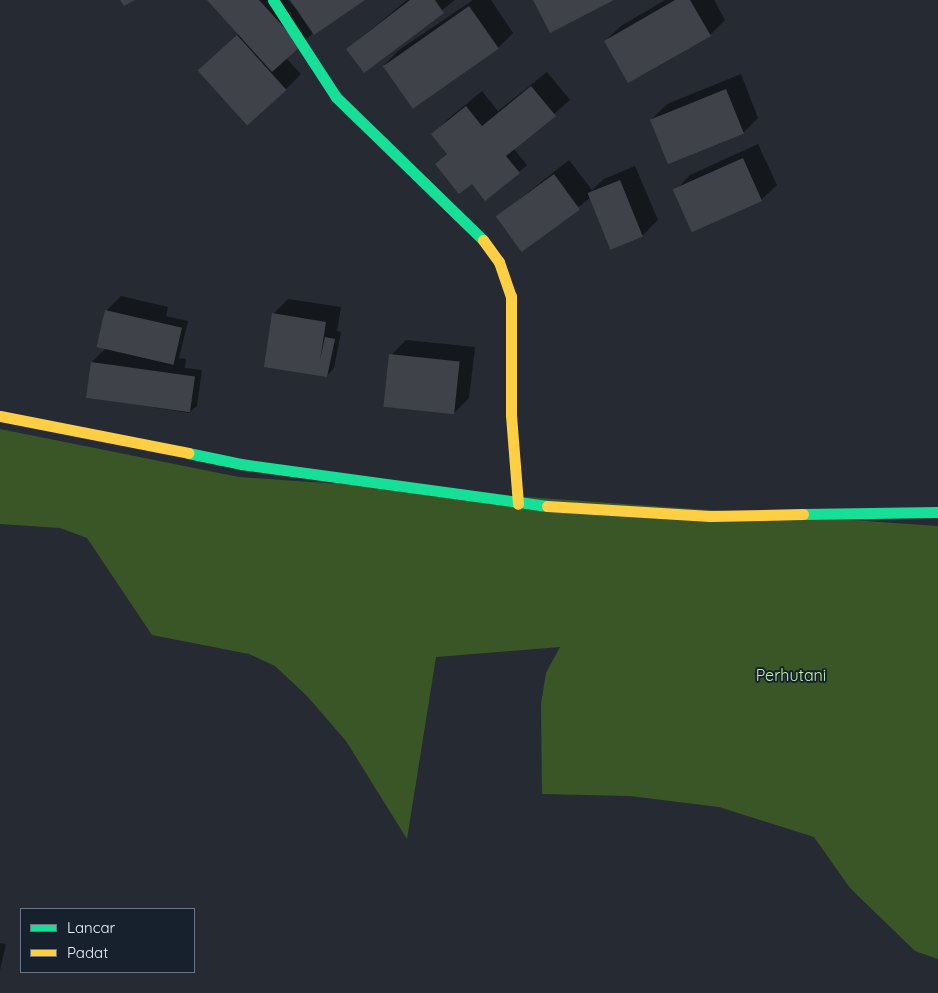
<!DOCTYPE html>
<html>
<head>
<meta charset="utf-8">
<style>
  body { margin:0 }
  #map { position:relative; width:938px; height:993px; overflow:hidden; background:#262b33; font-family:Quicksand,sans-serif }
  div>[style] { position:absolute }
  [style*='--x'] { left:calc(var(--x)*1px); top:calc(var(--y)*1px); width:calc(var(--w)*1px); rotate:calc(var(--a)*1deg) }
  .green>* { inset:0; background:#3b5626 }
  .shadow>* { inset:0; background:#0007 }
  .building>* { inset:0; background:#3f4249; transform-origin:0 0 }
  .fast>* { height:11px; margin:-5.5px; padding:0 5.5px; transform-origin:5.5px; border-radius:5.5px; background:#16e098 }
  .slow>* { height:11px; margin:-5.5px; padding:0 5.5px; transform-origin:5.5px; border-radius:5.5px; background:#ffcf43 }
  span { translate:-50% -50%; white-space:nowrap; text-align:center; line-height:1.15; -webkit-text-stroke:4px #17212e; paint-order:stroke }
  .park-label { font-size:16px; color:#c1f49b }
  .legend { position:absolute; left:20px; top:908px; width:175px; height:65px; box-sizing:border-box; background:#17212e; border:1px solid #6c7581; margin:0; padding:6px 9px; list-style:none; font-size:15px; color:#ecf3fd }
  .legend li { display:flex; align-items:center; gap:10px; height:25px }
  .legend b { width:25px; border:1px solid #6c7581 }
</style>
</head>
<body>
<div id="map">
  <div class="green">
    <div style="clip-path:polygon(0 429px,239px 477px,938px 526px,938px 959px,915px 951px,850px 888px,814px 837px,719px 807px,630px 796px,542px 794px,541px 704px,546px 673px,560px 647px,436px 657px,407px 839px,346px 741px,307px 696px,275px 666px,249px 654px,152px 635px,87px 538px,60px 528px,0 524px)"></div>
  </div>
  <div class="shadow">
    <div style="clip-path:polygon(208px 0,288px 0,296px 9px,292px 0,362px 0,314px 32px,286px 58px,301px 74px,286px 89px,215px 56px,239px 34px)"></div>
    <div style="clip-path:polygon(407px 0,455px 0,364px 71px,347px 49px)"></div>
    <div style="clip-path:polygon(473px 0,491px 0,513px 33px,498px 48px,384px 65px,399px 50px)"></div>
    <div style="clip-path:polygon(665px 0,714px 0,725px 20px,710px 35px,605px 41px,621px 26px)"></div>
    <div style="clip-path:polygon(547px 72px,570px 100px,514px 149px,527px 165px,519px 172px,485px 200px,473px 184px,436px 164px,448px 153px,433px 134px,448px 119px,482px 91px,498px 111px)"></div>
    <div style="clip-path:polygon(741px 74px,758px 118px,743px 133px,652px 119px,667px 104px)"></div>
    <div style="clip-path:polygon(758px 144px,777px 185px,761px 200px,693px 231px,675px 191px,690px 175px)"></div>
    <div style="clip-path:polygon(569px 160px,592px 190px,604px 179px,635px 166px,658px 220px,643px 235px,611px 248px,590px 198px,523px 251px,497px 217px)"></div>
    <div style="clip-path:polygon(121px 296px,168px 307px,166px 316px,188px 321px,179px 358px,186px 359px,185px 368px,202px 370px,197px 406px,189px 413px,87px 397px,92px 362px,106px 348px,106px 311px)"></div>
    <div style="clip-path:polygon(288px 299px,341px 307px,337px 331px,341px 332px,334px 368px,327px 376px,273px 314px)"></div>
    <div style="clip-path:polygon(406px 340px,475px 347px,469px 398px,454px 413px,391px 355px)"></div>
    <div style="clip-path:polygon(0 943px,6px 944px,0 970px)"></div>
  </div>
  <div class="building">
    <div style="clip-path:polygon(120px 0,135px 0,124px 6px)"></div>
    <div style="clip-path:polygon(207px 0,259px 0,301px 46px,272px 72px)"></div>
    <div style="clip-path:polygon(290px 0,365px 0,314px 35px)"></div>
    <div style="clip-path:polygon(410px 0,435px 0,444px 13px,364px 73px,346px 49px)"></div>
    <div style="clip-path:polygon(533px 0,614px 0,550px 33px)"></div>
    <div style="clip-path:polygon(675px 0,690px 0,711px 36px,628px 83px,604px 41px)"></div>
    <div style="left:469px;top:6px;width:52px;height:105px;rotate:55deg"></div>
    <div style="left:237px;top:35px;width:74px;height:53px;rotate:48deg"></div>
    <div style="clip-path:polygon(531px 86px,556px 116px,506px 156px,520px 173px,485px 201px,472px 184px,459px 194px,435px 164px,447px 154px,431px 134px,466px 106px,482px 126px)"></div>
    <div style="left:726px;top:89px;width:48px;height:82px;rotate:68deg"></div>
    <div style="left:743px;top:158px;width:47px;height:77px;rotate:66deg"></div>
    <div style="left:554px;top:174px;width:44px;height:72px;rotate:54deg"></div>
    <div style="left:620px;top:180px;width:61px;height:35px;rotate:68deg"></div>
    <div style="left:105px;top:310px;width:79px;height:38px;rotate:13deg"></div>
    <div style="clip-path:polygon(272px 313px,326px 322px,320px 360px,325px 337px,335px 339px,327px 377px,264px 367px)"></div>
    <div style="left:389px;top:354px;width:71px;height:53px;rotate:6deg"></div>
    <div style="left:91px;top:362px;width:105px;height:36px;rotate:8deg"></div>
  </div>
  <div class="fast">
    <div style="--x:273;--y:0;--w:116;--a:57"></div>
    <div style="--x:336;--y:97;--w:205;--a:44.2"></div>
    <div style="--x:188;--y:453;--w:54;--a:11.7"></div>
    <div style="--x:241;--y:464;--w:309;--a:7.8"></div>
    <div style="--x:803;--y:514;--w:135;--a:-0.8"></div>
  </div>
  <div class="slow">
    <div style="--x:483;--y:240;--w:27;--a:54"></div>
    <div style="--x:499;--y:262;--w:36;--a:71"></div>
    <div style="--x:511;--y:296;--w:119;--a:90"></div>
    <div style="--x:511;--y:415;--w:89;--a:85.5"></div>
    <div style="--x:0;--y:416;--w:192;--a:11.1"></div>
    <div style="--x:547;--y:506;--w:163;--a:3.5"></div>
    <div style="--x:710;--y:516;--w:93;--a:-1.2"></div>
  </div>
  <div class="park-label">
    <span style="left:791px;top:675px">Perhutani</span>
  </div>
  <ul class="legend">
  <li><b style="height:6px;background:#16e098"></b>Lancar</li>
  <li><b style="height:6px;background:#ffcf43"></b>Padat</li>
  </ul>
</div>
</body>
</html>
